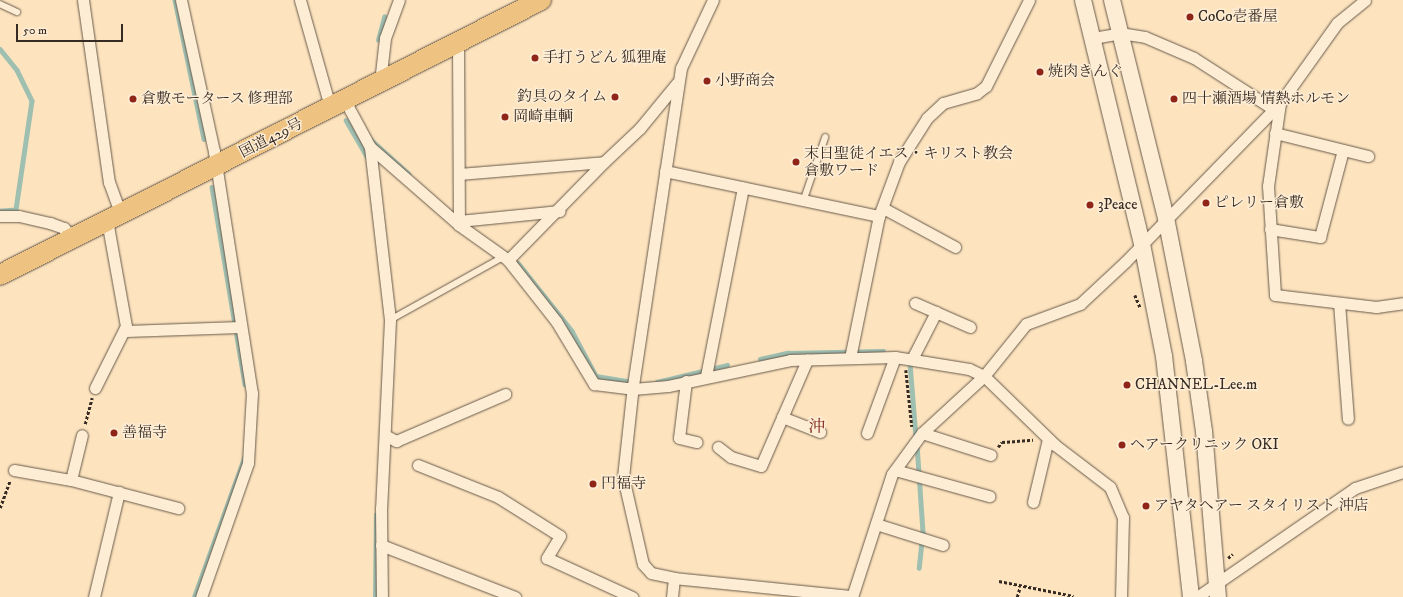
<!DOCTYPE html>
<html>
<head>
<meta charset="utf-8">
<style>
  body { margin:0 }
  #map { position:relative; width:1403px; height:597px; overflow:hidden; background:#fde4bf; font-family:"IM FELL DW Pica","Noto Serif JP",serif }
  div>[style] { position:absolute }
  [style*='--x'] { left:calc(var(--x)*1px); top:calc(var(--y)*1px); width:calc(var(--w)*1px); rotate:calc(var(--a)*1deg) }
  .stream>* { height:4.5px; margin:-2.25px; padding:0 2.25px; transform-origin:2.25px; border-radius:2.25px; background:#9fbfb1 }
  .path>* { height:2.5px; margin-top:-1.25px; transform-origin:0; background:repeating-linear-gradient(90deg,#362b23 0 3px,transparent 0 5px) }
  .roads { filter:drop-shadow(0 0 1px #68594a) drop-shadow(0 0 1px #68594a) }
  .lane>* { height:5.5px; margin:-2.75px; padding:0 2.75px; transform-origin:2.75px; border-radius:2.75px; background:#feedd5 }
  .street>* { height:11px; margin:-5.5px; padding:0 5.5px; transform-origin:5.5px; border-radius:5.5px; background:#feedd5 }
  .secondary>* { height:16px; margin:-8px; padding:0 8px; transform-origin:8px; border-radius:8px; background:#feedd5 }
  .highway>* { height:20px; margin:-10px; padding:0 10px; transform-origin:10px; border-radius:10px; background:#eec280 }
  .dots>* { width:11px; height:11px; translate:-50% -50%; box-sizing:border-box; border:2px solid #feedd5; border-radius:50% }
  span { translate:-50% -50%; white-space:nowrap; text-align:center; line-height:1.15; -webkit-text-stroke:3px #feedd5; paint-order:stroke }
  .poi-label { font-size:15px; color:#362b23 }
  .left { translate:0 -50%; text-align:left }
  .right { translate:-100% -50%; text-align:right }
  .street-label { font-size:15px; color:#362b23 }
  .quarter-label { font-size:17px; color:#7a1f14 }
  .scale { position:absolute; left:16px; top:24px; width:107px; height:18px; box-sizing:border-box; border:2px solid #362b23; border-top:0; padding-left:5px; font-size:12px; line-height:14px; white-space:nowrap; color:#362b23; -webkit-text-stroke:3px #feedd5; paint-order:stroke }
</style>
</head>
<body>
<div id="map">
  <div class="stream">
    <div style="--x:175;--y:0;--w:142;--a:78.2"></div>
    <div style="--x:378;--y:40;--w:24;--a:-75"></div>
    <div style="--x:0;--y:49;--w:27;--a:51"></div>
    <div style="--x:17;--y:70;--w:34;--a:64"></div>
    <div style="--x:32;--y:101;--w:110;--a:98.4"></div>
    <div style="--x:16;--y:210;--w:16;--a:176"></div>
    <div style="--x:346;--y:120;--w:44;--a:59.9"></div>
    <div style="--x:370;--y:139;--w:52;--a:41.9"></div>
    <div style="--x:212;--y:187;--w:200;--a:80.5"></div>
    <div style="--x:518;--y:263;--w:87;--a:51.5"></div>
    <div style="--x:572;--y:331;--w:51;--a:61.9"></div>
    <div style="--x:596;--y:376;--w:37;--a:9"></div>
    <div style="--x:760;--y:359;--w:28;--a:-13"></div>
    <div style="--x:787;--y:353;--w:96;--a:-1.2"></div>
    <div style="--x:910;--y:363;--w:74;--a:85.4"></div>
    <div style="--x:657;--y:382;--w:72;--a:-13.7"></div>
    <div style="--x:917;--y:444;--w:88;--a:86.1"></div>
    <div style="--x:923;--y:532;--w:36;--a:96"></div>
    <div style="--x:194;--y:597;--w:151;--a:-70.2"></div>
    <div style="--x:375;--y:597;--w:82;--a:-89.3"></div>
  </div>
  <div class="path">
    <div style="--x:1135;--y:295;--w:13;--a:67"></div>
    <div style="--x:906;--y:370;--w:57;--a:84"></div>
    <div style="--x:85;--y:424;--w:27;--a:-75"></div>
    <div style="--x:998;--y:447;--w:6;--a:-51"></div>
    <div style="--x:1002;--y:442;--w:31;--a:-4"></div>
    <div style="--x:0;--y:508;--w:29;--a:-70"></div>
    <div style="--x:1228;--y:558;--w:6;--a:-39"></div>
    <div style="--x:999;--y:581;--w:76;--a:11.3"></div>
    <div style="--x:1017;--y:597;--w:10;--a:-73"></div>
  </div>
  <div class="roads">
    <div class="lane">
      <div style="--x:0;--y:4;--w:19;--a:25"></div>
      <div style="--x:804;--y:199;--w:65;--a:-71"></div>
      <div style="--x:390;--y:320;--w:129;--a:-29.1"></div>
    </div>
    <div class="street">
      <div style="--x:83;--y:0;--w:184;--a:81.9"></div>
      <div style="--x:109;--y:182;--w:33;--a:70"></div>
      <div style="--x:181;--y:0;--w:155;--a:77.7"></div>
      <div style="--x:214;--y:151;--w:245;--a:81.1"></div>
      <div style="--x:252;--y:393;--w:70;--a:93.3"></div>
      <div style="--x:248;--y:463;--w:142;--a:109.3"></div>
      <div style="--x:300;--y:0;--w:111;--a:74.3"></div>
      <div style="--x:713;--y:0;--w:75;--a:115.2"></div>
      <div style="--x:681;--y:68;--w:321;--a:98.6"></div>
      <div style="--x:633;--y:385;--w:93;--a:96.2"></div>
      <div style="--x:623;--y:477;--w:89;--a:77.1"></div>
      <div style="--x:643;--y:564;--w:12;--a:48"></div>
      <div style="--x:651;--y:573;--w:24;--a:12"></div>
      <div style="--x:674;--y:578;--w:179;--a:5.8"></div>
      <div style="--x:1093;--y:38;--w:27;--a:-10"></div>
      <div style="--x:1120;--y:33;--w:25;--a:9"></div>
      <div style="--x:1145;--y:37;--w:53;--a:23.2"></div>
      <div style="--x:1194;--y:58;--w:94;--a:32.8"></div>
      <div style="--x:458;--y:42;--w:183;--a:89.7"></div>
      <div style="--x:380;--y:82;--w:44;--a:-83.5"></div>
      <div style="--x:385;--y:38;--w:40;--a:-69.8"></div>
      <div style="--x:344;--y:99;--w:55;--a:61.6"></div>
      <div style="--x:370;--y:147;--w:118;--a:41.2"></div>
      <div style="--x:459;--y:225;--w:60;--a:35.5"></div>
      <div style="--x:508;--y:260;--w:78;--a:51.8"></div>
      <div style="--x:556;--y:321;--w:74;--a:58.9"></div>
      <div style="--x:594;--y:384;--w:39;--a:7"></div>
      <div style="--x:633;--y:389;--w:35;--a:-5"></div>
      <div style="--x:668;--y:386;--w:125;--a:-12"></div>
      <div style="--x:790;--y:360;--w:105;--a:-1.6"></div>
      <div style="--x:895;--y:357;--w:75;--a:9.2"></div>
      <div style="--x:969;--y:369;--w:17;--a:25"></div>
      <div style="--x:984;--y:376;--w:99;--a:44.2"></div>
      <div style="--x:1055;--y:445;--w:69;--a:37.4"></div>
      <div style="--x:1110;--y:487;--w:33;--a:67"></div>
      <div style="--x:1123;--y:517;--w:80;--a:91.4"></div>
      <div style="--x:1280;--y:103;--w:84;--a:98.2"></div>
      <div style="--x:1268;--y:186;--w:109;--a:86.3"></div>
      <div style="--x:1275;--y:295;--w:102;--a:6.8"></div>
      <div style="--x:1376;--y:307;--w:27;--a:-8"></div>
      <div style="--x:1275;--y:133;--w:96;--a:13.9"></div>
      <div style="--x:370;--y:147;--w:174;--a:83.4"></div>
      <div style="--x:390;--y:320;--w:188;--a:92.7"></div>
      <div style="--x:381;--y:508;--w:89;--a:89.4"></div>
      <div style="--x:665;--y:171;--w:219;--a:11.9"></div>
      <div style="--x:459;--y:174;--w:145;--a:-4.7"></div>
      <div style="--x:604;--y:162;--w:50;--a:-43.4"></div>
      <div style="--x:640;--y:128;--w:58;--a:-50.6"></div>
      <div style="--x:883;--y:208;--w:82;--a:28.4"></div>
      <div style="--x:0;--y:216;--w:19;--a:0"></div>
      <div style="--x:19;--y:216;--w:32;--a:13"></div>
      <div style="--x:50;--y:223;--w:15;--a:20"></div>
      <div style="--x:64;--y:228;--w:13;--a:51"></div>
      <div style="--x:459;--y:221;--w:101;--a:-5.7"></div>
      <div style="--x:1270;--y:229;--w:51;--a:9.1"></div>
      <div style="--x:1320;--y:237;--w:90;--a:-75.2"></div>
      <div style="--x:508;--y:260;--w:137;--a:-45.6"></div>
      <div style="--x:915;--y:303;--w:60;--a:23.6"></div>
      <div style="--x:1339;--y:303;--w:116;--a:85.6"></div>
      <div style="--x:126;--y:331;--w:114;--a:-2"></div>
      <div style="--x:850;--y:358;--w:145;--a:-78.5"></div>
      <div style="--x:879;--y:216;--w:58;--a:-69.7"></div>
      <div style="--x:899;--y:162;--w:52;--a:-57.5"></div>
      <div style="--x:927;--y:118;--w:22;--a:-43"></div>
      <div style="--x:943;--y:103;--w:35;--a:-16"></div>
      <div style="--x:977;--y:93;--w:11;--a:-38"></div>
      <div style="--x:986;--y:86;--w:96;--a:-63.4"></div>
      <div style="--x:912;--y:359;--w:53;--a:-62.9"></div>
      <div style="--x:706;--y:376;--w:192;--a:-78.9"></div>
      <div style="--x:686;--y:381;--w:57;--a:97"></div>
      <div style="--x:679;--y:438;--w:18;--a:13"></div>
      <div style="--x:95;--y:388;--w:69;--a:-63.4"></div>
      <div style="--x:126;--y:326;--w:108;--a:-100.2"></div>
      <div style="--x:782;--y:417;--w:41;--a:21.5"></div>
      <div style="--x:867;--y:433;--w:81;--a:-69.8"></div>
      <div style="--x:922;--y:433;--w:72;--a:17.7"></div>
      <div style="--x:385;--y:435;--w:13;--a:29"></div>
      <div style="--x:396;--y:441;--w:119;--a:-23.3"></div>
      <div style="--x:718;--y:447;--w:16;--a:38"></div>
      <div style="--x:731;--y:457;--w:31;--a:17"></div>
      <div style="--x:761;--y:466;--w:116;--a:-66.5"></div>
      <div style="--x:418;--y:465;--w:86;--a:21.8"></div>
      <div style="--x:498;--y:497;--w:73;--a:32.2"></div>
      <div style="--x:560;--y:536;--w:26;--a:121"></div>
      <div style="--x:547;--y:558;--w:94;--a:24.6"></div>
      <div style="--x:14;--y:470;--w:58;--a:10"></div>
      <div style="--x:71;--y:480;--w:111;--a:14.7"></div>
      <div style="--x:895;--y:470;--w:98;--a:15.5"></div>
      <div style="--x:71;--y:480;--w:46;--a:-76.3"></div>
      <div style="--x:1033;--y:502;--w:65;--a:-76.6"></div>
      <div style="--x:876;--y:524;--w:70;--a:17.4"></div>
      <div style="--x:381;--y:545;--w:144;--a:21.2"></div>
      <div style="--x:94;--y:597;--w:108;--a:-76.6"></div>
      <div style="--x:672;--y:597;--w:19;--a:-84"></div>
      <div style="--x:852;--y:597;--w:129;--a:-72"></div>
      <div style="--x:892;--y:474;--w:51;--a:-53.8"></div>
      <div style="--x:922;--y:433;--w:84;--a:-42.6"></div>
      <div style="--x:984;--y:376;--w:67;--a:-51.1"></div>
      <div style="--x:1026;--y:324;--w:58;--a:-20.3"></div>
      <div style="--x:1080;--y:304;--w:62;--a:-43"></div>
      <div style="--x:1125;--y:262;--w:222;--a:-45.7"></div>
      <div style="--x:1280;--y:103;--w:98;--a:-54.5"></div>
      <div style="--x:1337;--y:23;--w:36;--a:-39"></div>
      <div style="--x:1197;--y:597;--w:192;--a:-34.6"></div>
      <div style="--x:1355;--y:488;--w:51;--a:-18.4"></div>
    </div>
    <div class="secondary">
      <div style="--x:1083;--y:0;--w:251;--a:76.4"></div>
      <div style="--x:1142;--y:244;--w:114;--a:78.9"></div>
      <div style="--x:1164;--y:356;--w:243;--a:83.6"></div>
      <div style="--x:1112;--y:0;--w:225;--a:76.1"></div>
      <div style="--x:1166;--y:218;--w:146;--a:78.9"></div>
      <div style="--x:1194;--y:361;--w:71;--a:81.9"></div>
      <div style="--x:1204;--y:431;--w:167;--a:85.2"></div>
    </div>
    <div class="highway">
      <div style="--x:0;--y:275;--w:607;--a:-26.95"></div>
    </div>
  </div>
  <div class="dots">
    <div style="left:1190px;top:17px;background:#8f2418"></div>
    <div style="left:535px;top:58px;background:#8f2418"></div>
    <div style="left:1040px;top:72px;background:#8f2418"></div>
    <div style="left:707px;top:81px;background:#8f2418"></div>
    <div style="left:615px;top:97px;background:#8f2418"></div>
    <div style="left:133px;top:99px;background:#8f2418"></div>
    <div style="left:1174px;top:99px;background:#8f2418"></div>
    <div style="left:505px;top:117px;background:#8f2418"></div>
    <div style="left:796px;top:162px;background:#8f2418"></div>
    <div style="left:1206px;top:203px;background:#8f2418"></div>
    <div style="left:1090px;top:205px;background:#8f2418"></div>
    <div style="left:1127px;top:385px;background:#8f2418"></div>
    <div style="left:114px;top:433px;background:#8f2418"></div>
    <div style="left:1122px;top:445px;background:#8f2418"></div>
    <div style="left:593px;top:484px;background:#8f2418"></div>
    <div style="left:1146px;top:506px;background:#8f2418"></div>
  </div>
  <div class="poi-label">
    <span class="left" style="left:1198px;top:17px">CoCo壱番屋</span>
    <span class="left" style="left:543px;top:58px">手打うどん 狐狸庵</span>
    <span class="left" style="left:1048px;top:72px">焼肉きんぐ</span>
    <span class="left" style="left:715px;top:81px">小野商会</span>
    <span class="right" style="left:607px;top:97px">釣具のタイム</span>
    <span class="left" style="left:141px;top:99px">倉敷モータース 修理部</span>
    <span class="left" style="left:1182px;top:99px">四十瀬酒場 情熱ホルモン</span>
    <span class="left" style="left:513px;top:117px">岡崎車輌</span>
    <span class="left" style="left:804px;top:162px">末日聖徒イエス・キリスト教会<br>倉敷ワード</span>
    <span class="left" style="left:1214px;top:203px">ピレリー倉敷</span>
    <span class="left" style="left:1098px;top:205px">3Peace</span>
    <span class="left" style="left:1135px;top:385px">CHANNEL-Lee.m</span>
    <span class="left" style="left:122px;top:433px">善福寺</span>
    <span class="left" style="left:1130px;top:445px">ヘアークリニック OKI</span>
    <span class="left" style="left:601px;top:484px">円福寺</span>
    <span class="left" style="left:1154px;top:506px">アヤタヘアー スタイリスト 沖店</span>
  </div>
  <div class="street-label">
    <span style="left:271px;top:138px;rotate:-27deg">国道429号</span>
  </div>
  <div class="quarter-label">
    <span style="left:817px;top:428px">沖</span>
  </div>
  <div class="scale">50 m</div>
</div>
</body>
</html>
